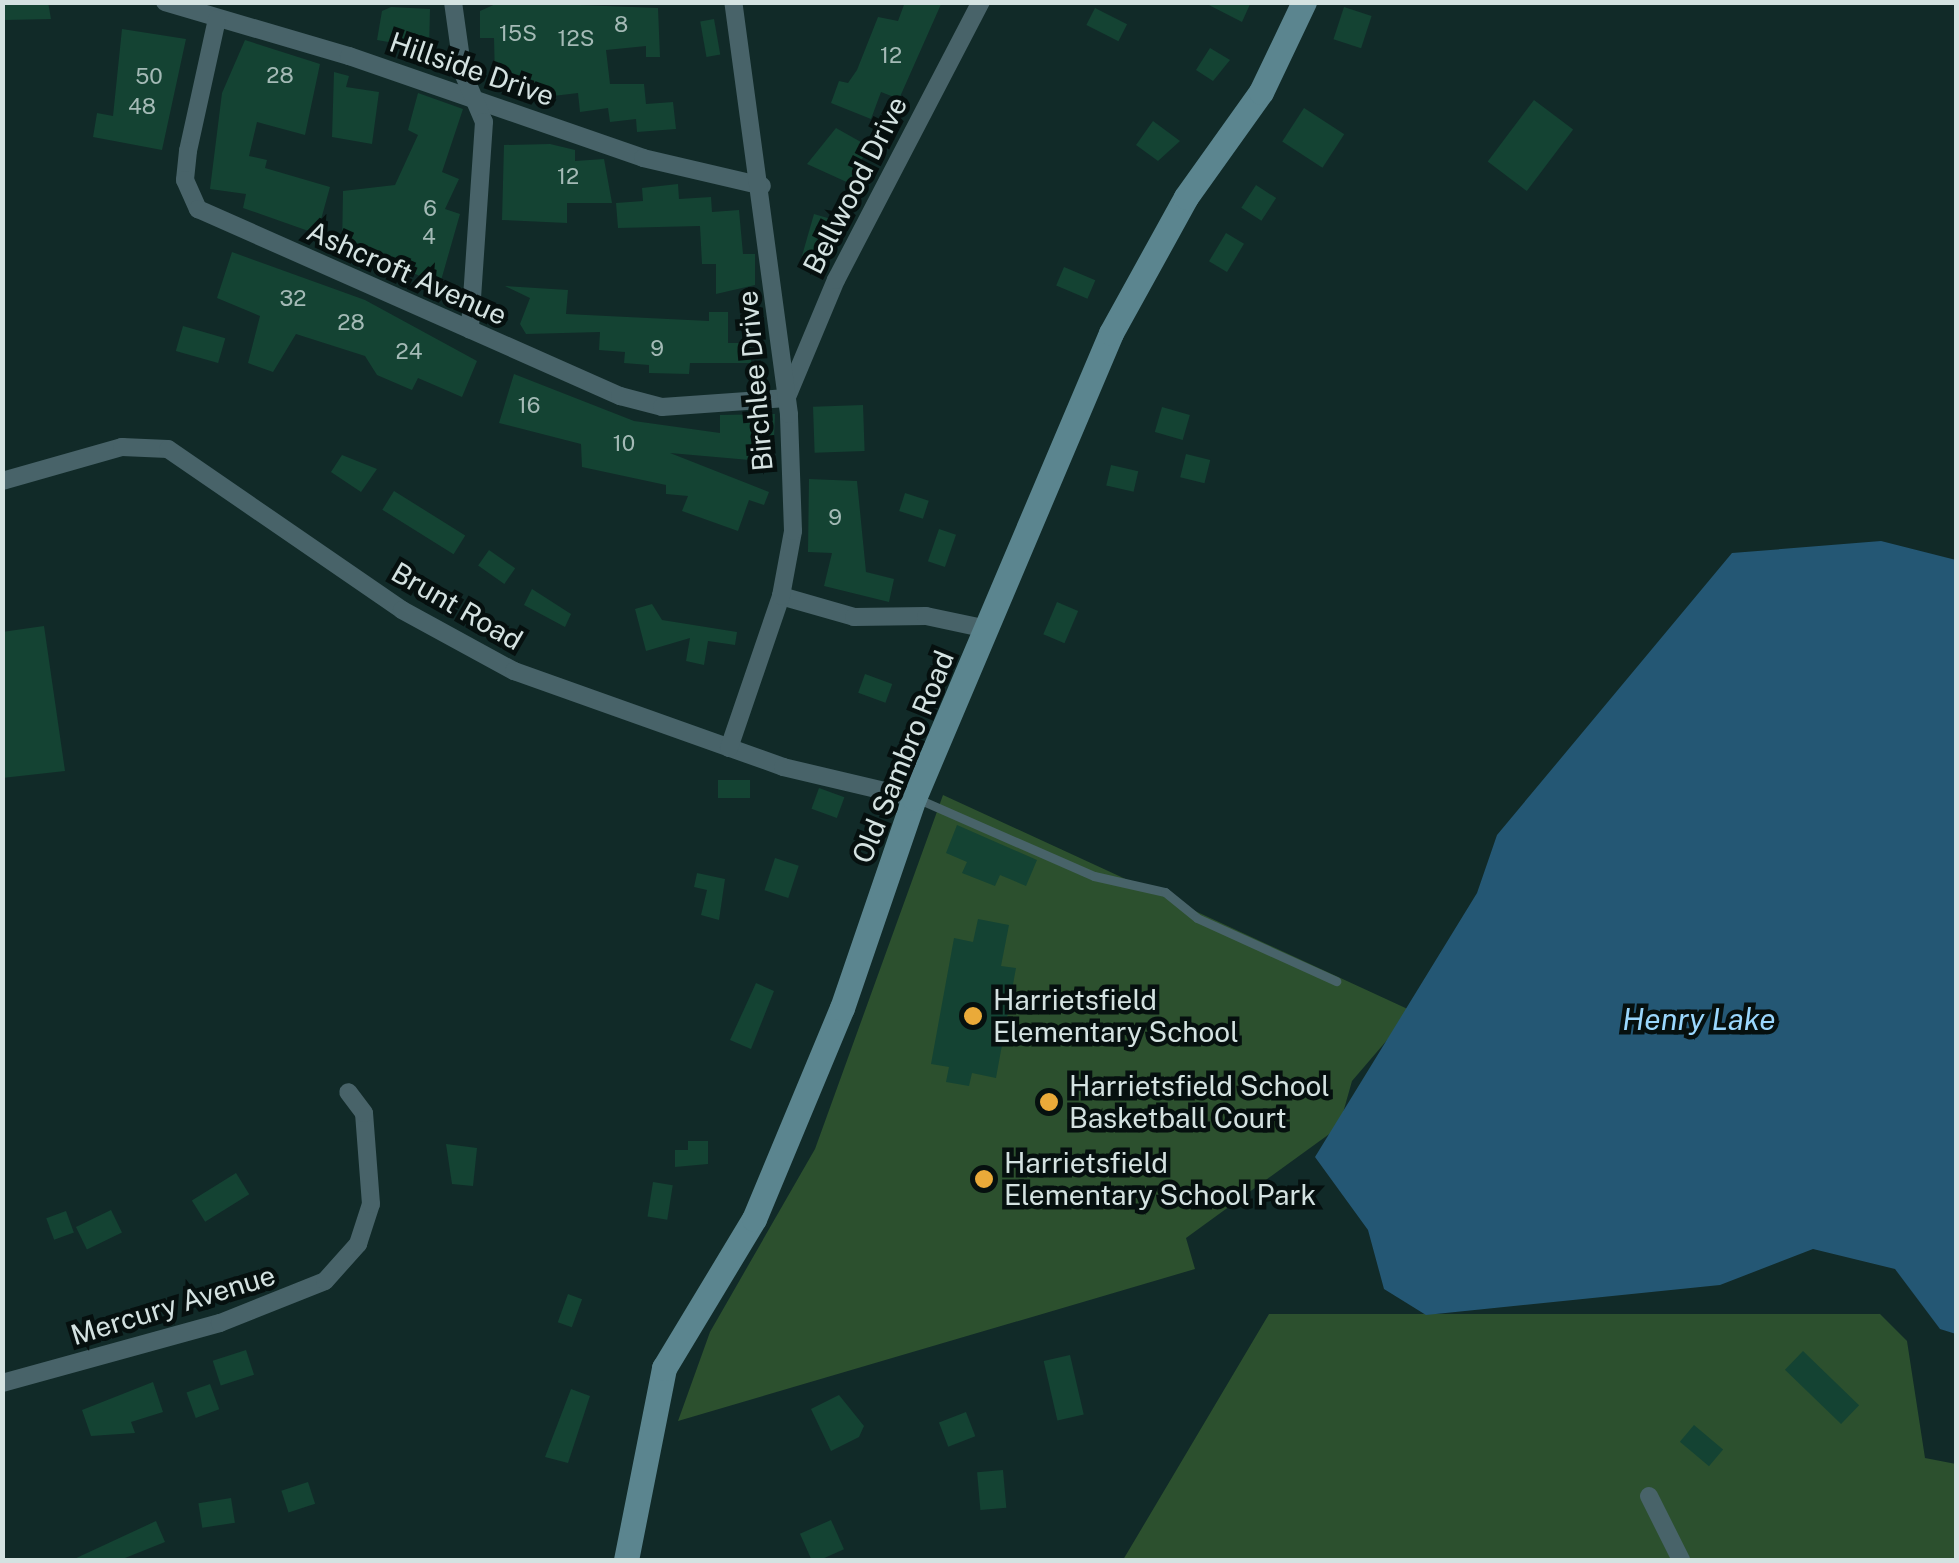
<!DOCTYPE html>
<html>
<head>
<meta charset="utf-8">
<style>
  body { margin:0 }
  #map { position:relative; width:1959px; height:1563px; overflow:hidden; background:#112a28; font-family:"Public Sans",sans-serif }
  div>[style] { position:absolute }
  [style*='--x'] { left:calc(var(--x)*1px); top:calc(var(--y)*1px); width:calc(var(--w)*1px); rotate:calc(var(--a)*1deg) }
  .green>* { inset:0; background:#2c502e }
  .water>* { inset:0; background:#245774 }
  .building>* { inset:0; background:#144333; transform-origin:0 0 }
  .service>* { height:9px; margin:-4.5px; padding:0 4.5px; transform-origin:4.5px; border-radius:4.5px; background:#486369 }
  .minor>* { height:18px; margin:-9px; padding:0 9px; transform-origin:9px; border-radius:9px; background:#486369 }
  .secondary>* { height:25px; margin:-12.5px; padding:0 12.5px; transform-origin:12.5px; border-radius:12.5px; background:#5b858f }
  .dots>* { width:28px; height:28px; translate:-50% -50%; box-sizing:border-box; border:5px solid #06100f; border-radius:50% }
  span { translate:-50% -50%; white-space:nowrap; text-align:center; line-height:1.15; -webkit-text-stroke:9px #06100f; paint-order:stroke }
  .number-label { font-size:22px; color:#a4bab6 }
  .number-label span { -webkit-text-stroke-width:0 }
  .street-label { font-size:28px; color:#d4e2e1 }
  .poi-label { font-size:28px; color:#d4e2e1 }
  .left { translate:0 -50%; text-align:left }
  .water-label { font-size:30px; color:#9ad7fd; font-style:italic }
  .frame { position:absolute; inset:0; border:5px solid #d4e2e1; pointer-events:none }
</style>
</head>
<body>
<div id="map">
  <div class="green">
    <div style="clip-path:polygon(943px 795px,1412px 1011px,1352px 1081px,1339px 1127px,1186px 1238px,1195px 1269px,678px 1421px,710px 1332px,815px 1149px)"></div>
    <div style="clip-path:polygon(1269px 1314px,1880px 1314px,1907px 1341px,1925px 1458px,1956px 1464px,1956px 1560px,1123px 1560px)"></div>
  </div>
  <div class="water">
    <div style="clip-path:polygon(1881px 541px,1956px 560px,1956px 1334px,1940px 1329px,1895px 1269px,1813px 1249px,1720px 1285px,1426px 1315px,1384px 1289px,1368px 1230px,1315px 1157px,1477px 893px,1497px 835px,1732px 553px)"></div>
  </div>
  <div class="building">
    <div style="clip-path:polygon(15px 2px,48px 2px,51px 19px,5px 20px,2px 5px)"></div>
    <div style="clip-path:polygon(500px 2px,658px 8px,660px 57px,646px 57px,646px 46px,606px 50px,610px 84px,644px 84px,646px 104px,673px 102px,676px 129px,637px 132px,636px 119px,610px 122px,608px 108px,580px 112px,578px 93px,553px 96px,552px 89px,525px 89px,524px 79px,495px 80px,494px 38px,480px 38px,480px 11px)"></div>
    <div style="clip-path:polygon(905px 2px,942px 2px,899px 99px,881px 92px,871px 119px,831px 103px,839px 81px,848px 83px,857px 70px,878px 17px,898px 21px)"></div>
    <div style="clip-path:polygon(1203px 2px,1251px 2px,1242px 22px)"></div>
    <div style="clip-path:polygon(391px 7px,430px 9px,429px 49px,377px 40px,382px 11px)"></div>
    <div style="left:1344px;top:7px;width:29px;height:34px;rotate:18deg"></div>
    <div style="left:1095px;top:8px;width:36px;height:19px;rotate:27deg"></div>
    <div style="left:714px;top:19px;width:36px;height:14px;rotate:80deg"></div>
    <div style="clip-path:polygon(122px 29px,186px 39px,162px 150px,93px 137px,97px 113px,113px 116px)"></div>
    <div style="clip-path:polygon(245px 40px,320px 64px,305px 135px,257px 122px,249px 156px,267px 160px,265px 168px,330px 187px,317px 234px,243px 208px,246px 194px,210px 189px,222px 93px)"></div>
    <div style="clip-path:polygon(1210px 48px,1230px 60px,1213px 81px,1196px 70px)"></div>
    <div style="clip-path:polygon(334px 72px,349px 76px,346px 87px,379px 92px,372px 144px,332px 137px)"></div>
    <div style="clip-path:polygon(418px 93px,463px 109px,442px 172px,459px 179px,445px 209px,460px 214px,440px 284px,398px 267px,402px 259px,342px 248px,343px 191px,395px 185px,418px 135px,408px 130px)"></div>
    <div style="left:1534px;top:100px;width:49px;height:77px;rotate:37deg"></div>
    <div style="left:1304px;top:108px;width:48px;height:40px;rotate:33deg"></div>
    <div style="clip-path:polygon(1153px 121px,1180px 141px,1158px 161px,1136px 145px)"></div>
    <div style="clip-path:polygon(836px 128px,868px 146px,851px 184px,807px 164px)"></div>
    <div style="clip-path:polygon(550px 144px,575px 150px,575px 161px,604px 159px,612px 203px,567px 203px,567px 223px,502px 220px,504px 145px)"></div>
    <div style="clip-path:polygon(678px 184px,679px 199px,711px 197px,712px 212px,739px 210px,743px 254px,755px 254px,755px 285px,716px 294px,716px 264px,702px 264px,700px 226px,618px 228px,616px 203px,643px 201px,642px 188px)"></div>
    <div style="left:1256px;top:185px;width:24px;height:27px;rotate:33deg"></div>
    <div style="left:814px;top:214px;width:15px;height:52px;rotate:16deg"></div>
    <div style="left:1226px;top:233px;width:21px;height:33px;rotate:31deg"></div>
    <div style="clip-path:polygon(232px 252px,365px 300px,477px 361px,462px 397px,418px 378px,412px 390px,377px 375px,365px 356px,296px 334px,273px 372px,248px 363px,260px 316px,217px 298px)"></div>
    <div style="left:1064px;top:267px;width:34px;height:20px;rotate:23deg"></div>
    <div style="clip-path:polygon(505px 286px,568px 290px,566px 314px,709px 321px,709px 312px,728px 312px,728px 343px,751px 343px,751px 363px,690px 363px,689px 374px,649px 373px,649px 365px,624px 363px,625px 352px,599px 350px,600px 332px,526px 334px,520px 324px,530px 298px)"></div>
    <div style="left:183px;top:326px;width:44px;height:26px;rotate:16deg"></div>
    <div style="clip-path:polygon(514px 374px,634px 421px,720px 433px,720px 415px,775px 414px,773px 462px,670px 453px,769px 492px,764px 505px,749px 500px,738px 531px,682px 511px,688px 496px,666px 494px,666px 485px,582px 467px,581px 444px,499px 423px)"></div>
    <div style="left:863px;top:405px;width:46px;height:50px;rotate:88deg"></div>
    <div style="left:1162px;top:407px;width:29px;height:26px;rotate:16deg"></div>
    <div style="left:1186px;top:454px;width:25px;height:24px;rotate:14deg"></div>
    <div style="clip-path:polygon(342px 455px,377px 469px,361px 492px,331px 472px)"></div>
    <div style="left:1111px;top:465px;width:28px;height:21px;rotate:13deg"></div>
    <div style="clip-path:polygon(809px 479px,857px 481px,866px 572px,894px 579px,889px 602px,824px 586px,832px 553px,808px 552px)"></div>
    <div style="left:394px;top:491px;width:84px;height:22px;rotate:32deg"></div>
    <div style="left:905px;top:493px;width:25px;height:19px;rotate:18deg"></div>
    <div style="left:939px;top:529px;width:18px;height:34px;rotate:19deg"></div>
    <div style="left:489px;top:550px;width:32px;height:19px;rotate:35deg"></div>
    <div style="clip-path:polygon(532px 589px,571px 614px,565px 627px,524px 605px)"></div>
    <div style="left:1057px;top:602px;width:23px;height:35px;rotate:23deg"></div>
    <div style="clip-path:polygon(652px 604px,662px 620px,737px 632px,735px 645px,708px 641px,704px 665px,686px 661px,690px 638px,646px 651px,635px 609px)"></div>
    <div style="clip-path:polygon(44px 626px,65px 771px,2px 778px,2px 632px)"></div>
    <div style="left:865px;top:674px;width:29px;height:20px;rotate:20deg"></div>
    <div style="left:750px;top:780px;width:18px;height:32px;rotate:90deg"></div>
    <div style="left:819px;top:788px;width:27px;height:22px;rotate:20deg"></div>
    <div style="clip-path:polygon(957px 825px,1037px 860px,1026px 886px,1000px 875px,995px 886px,962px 873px,967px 862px,946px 853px)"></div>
    <div style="left:775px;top:858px;width:25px;height:34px;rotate:18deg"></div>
    <div style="clip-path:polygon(697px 873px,725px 879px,719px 920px,701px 915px,707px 890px,694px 887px)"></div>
    <div style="clip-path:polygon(978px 919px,1009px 925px,1001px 966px,1016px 968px,996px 1078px,972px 1073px,969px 1086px,946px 1082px,949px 1067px,931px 1064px,954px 938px,973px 942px)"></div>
    <div style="clip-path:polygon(756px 983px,774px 991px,751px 1049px,730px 1040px)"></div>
    <div style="clip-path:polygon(688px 1141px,708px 1141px,708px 1164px,675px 1167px,675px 1150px,688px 1150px)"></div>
    <div style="clip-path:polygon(446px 1144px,477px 1148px,473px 1186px,452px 1184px)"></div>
    <div style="left:236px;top:1173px;width:25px;height:52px;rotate:58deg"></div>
    <div style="left:653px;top:1182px;width:20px;height:35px;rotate:9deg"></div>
    <div style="left:111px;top:1210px;width:25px;height:39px;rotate:64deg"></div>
    <div style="left:66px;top:1211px;width:23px;height:21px;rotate:70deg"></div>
    <div style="left:568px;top:1294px;width:15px;height:30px;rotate:20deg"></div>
    <div style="left:246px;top:1350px;width:26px;height:35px;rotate:72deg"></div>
    <div style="left:1803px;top:1351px;width:78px;height:26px;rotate:44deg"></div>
    <div style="left:1070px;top:1355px;width:61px;height:27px;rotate:77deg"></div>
    <div style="clip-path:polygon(153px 1382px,163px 1412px,131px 1422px,135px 1433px,91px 1436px,82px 1410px)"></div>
    <div style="left:210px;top:1384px;width:27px;height:25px;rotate:70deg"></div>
    <div style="clip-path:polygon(571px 1389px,590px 1396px,568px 1463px,545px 1457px)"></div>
    <div style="clip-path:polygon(839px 1395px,864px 1426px,859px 1437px,831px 1451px,811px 1409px)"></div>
    <div style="left:966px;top:1412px;width:26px;height:29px;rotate:69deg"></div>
    <div style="left:1694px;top:1425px;width:38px;height:22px;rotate:40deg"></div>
    <div style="left:1003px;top:1470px;width:38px;height:26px;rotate:85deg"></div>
    <div style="left:308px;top:1482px;width:23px;height:28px;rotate:72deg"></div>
    <div style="left:231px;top:1498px;width:25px;height:33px;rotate:81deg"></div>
    <div style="left:831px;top:1520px;width:32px;height:34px;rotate:66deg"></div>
    <div style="clip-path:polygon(156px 1521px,165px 1542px,120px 1560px,72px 1560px)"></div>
  </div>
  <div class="service">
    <div style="--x:916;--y:798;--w:194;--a:23.7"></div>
    <div style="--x:1094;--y:876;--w:73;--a:12.7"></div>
    <div style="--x:1165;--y:892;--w:41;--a:39.1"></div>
    <div style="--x:1197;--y:918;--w:153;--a:24.4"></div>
  </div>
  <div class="minor">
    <div style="--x:165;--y:2;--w:192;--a:16.4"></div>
    <div style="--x:349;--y:56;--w:311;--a:19.1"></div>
    <div style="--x:643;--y:158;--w:122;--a:13.2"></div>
    <div style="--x:453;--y:2;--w:72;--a:82"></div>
    <div style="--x:463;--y:73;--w:53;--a:66.8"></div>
    <div style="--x:484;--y:122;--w:208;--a:93.9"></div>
    <div style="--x:217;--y:19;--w:135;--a:102.4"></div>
    <div style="--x:188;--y:151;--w:29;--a:96"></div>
    <div style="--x:185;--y:180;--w:32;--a:66"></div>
    <div style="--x:198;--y:209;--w:462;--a:23.9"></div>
    <div style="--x:620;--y:396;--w:43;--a:14.7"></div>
    <div style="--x:662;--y:407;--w:125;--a:-4.1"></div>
    <div style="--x:787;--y:397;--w:127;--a:-67.3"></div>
    <div style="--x:836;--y:280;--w:314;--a:-62.5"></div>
    <div style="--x:2;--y:481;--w:125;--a:-15.8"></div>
    <div style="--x:122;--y:447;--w:46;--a:2.5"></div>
    <div style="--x:168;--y:449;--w:284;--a:34.5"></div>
    <div style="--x:402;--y:610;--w:128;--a:28.6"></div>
    <div style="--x:514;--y:671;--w:286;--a:19.6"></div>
    <div style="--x:783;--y:767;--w:135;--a:13.3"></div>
    <div style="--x:781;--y:596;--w:76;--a:16"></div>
    <div style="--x:854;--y:617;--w:72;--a:-0.8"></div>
    <div style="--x:926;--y:616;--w:62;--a:12"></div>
    <div style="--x:729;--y:748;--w:161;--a:-71.1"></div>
    <div style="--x:781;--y:596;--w:66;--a:-79.5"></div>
    <div style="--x:793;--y:531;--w:117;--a:-92"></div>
    <div style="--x:789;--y:414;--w:416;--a:-97.7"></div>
    <div style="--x:2;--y:1383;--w:226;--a:-15.4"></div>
    <div style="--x:220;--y:1323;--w:113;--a:-21.8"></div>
    <div style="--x:325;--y:1281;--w:50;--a:-48.3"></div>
    <div style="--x:358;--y:1244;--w:42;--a:-72"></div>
    <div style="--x:371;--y:1204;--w:91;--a:-94.4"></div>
    <div style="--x:364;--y:1113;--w:26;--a:-127"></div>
    <div style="--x:1649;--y:1496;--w:72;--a:63.4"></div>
  </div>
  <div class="secondary">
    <div style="--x:626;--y:1560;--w:196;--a:-78.8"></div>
    <div style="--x:664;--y:1368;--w:174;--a:-58.9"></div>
    <div style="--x:754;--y:1219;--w:229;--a:-67.4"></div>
    <div style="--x:842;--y:1008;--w:222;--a:-71.1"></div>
    <div style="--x:914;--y:798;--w:505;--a:-67.04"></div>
    <div style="--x:1111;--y:333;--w:155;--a:-61.1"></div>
    <div style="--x:1186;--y:197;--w:129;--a:-54.5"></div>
    <div style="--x:1261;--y:92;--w:100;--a:-64.5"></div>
  </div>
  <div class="dots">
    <div style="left:973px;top:1016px;background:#eaaa39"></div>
    <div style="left:1049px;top:1102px;background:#eaaa39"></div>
    <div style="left:984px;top:1179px;background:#eaaa39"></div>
  </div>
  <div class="number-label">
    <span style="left:621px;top:25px">8</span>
    <span style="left:518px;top:34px">15S</span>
    <span style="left:576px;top:39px">12S</span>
    <span style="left:891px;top:56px">12</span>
    <span style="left:280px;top:76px">28</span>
    <span style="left:149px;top:77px">50</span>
    <span style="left:142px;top:107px">48</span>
    <span style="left:568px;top:177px">12</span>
    <span style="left:430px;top:209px">6</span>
    <span style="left:429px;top:237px">4</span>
    <span style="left:293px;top:299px">32</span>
    <span style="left:351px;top:323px">28</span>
    <span style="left:657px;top:349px">9</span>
    <span style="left:409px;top:352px">24</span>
    <span style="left:529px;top:406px">16</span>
    <span style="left:624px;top:444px">10</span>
    <span style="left:835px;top:518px">9</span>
  </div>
  <div class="street-label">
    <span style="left:472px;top:69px;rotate:19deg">Hillside Drive</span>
    <span style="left:855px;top:185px;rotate:-63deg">Bellwood Drive</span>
    <span style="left:407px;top:273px;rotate:24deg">Ashcroft Avenue</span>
    <span style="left:755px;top:381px;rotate:-95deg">Birchlee Drive</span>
    <span style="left:457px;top:606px;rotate:30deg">Brunt Road</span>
    <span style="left:903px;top:757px;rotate:-68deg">Old Sambro Road</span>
    <span style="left:173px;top:1305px;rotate:-17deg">Mercury Avenue</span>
  </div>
  <div class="poi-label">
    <span class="left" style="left:993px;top:1016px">Harrietsfield<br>Elementary School</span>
    <span class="left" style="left:1069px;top:1102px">Harrietsfield School<br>Basketball Court</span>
    <span class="left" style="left:1004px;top:1179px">Harrietsfield<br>Elementary School Park</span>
  </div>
  <div class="water-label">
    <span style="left:1699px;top:1019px">Henry Lake</span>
  </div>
  <div class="frame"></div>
</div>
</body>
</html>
